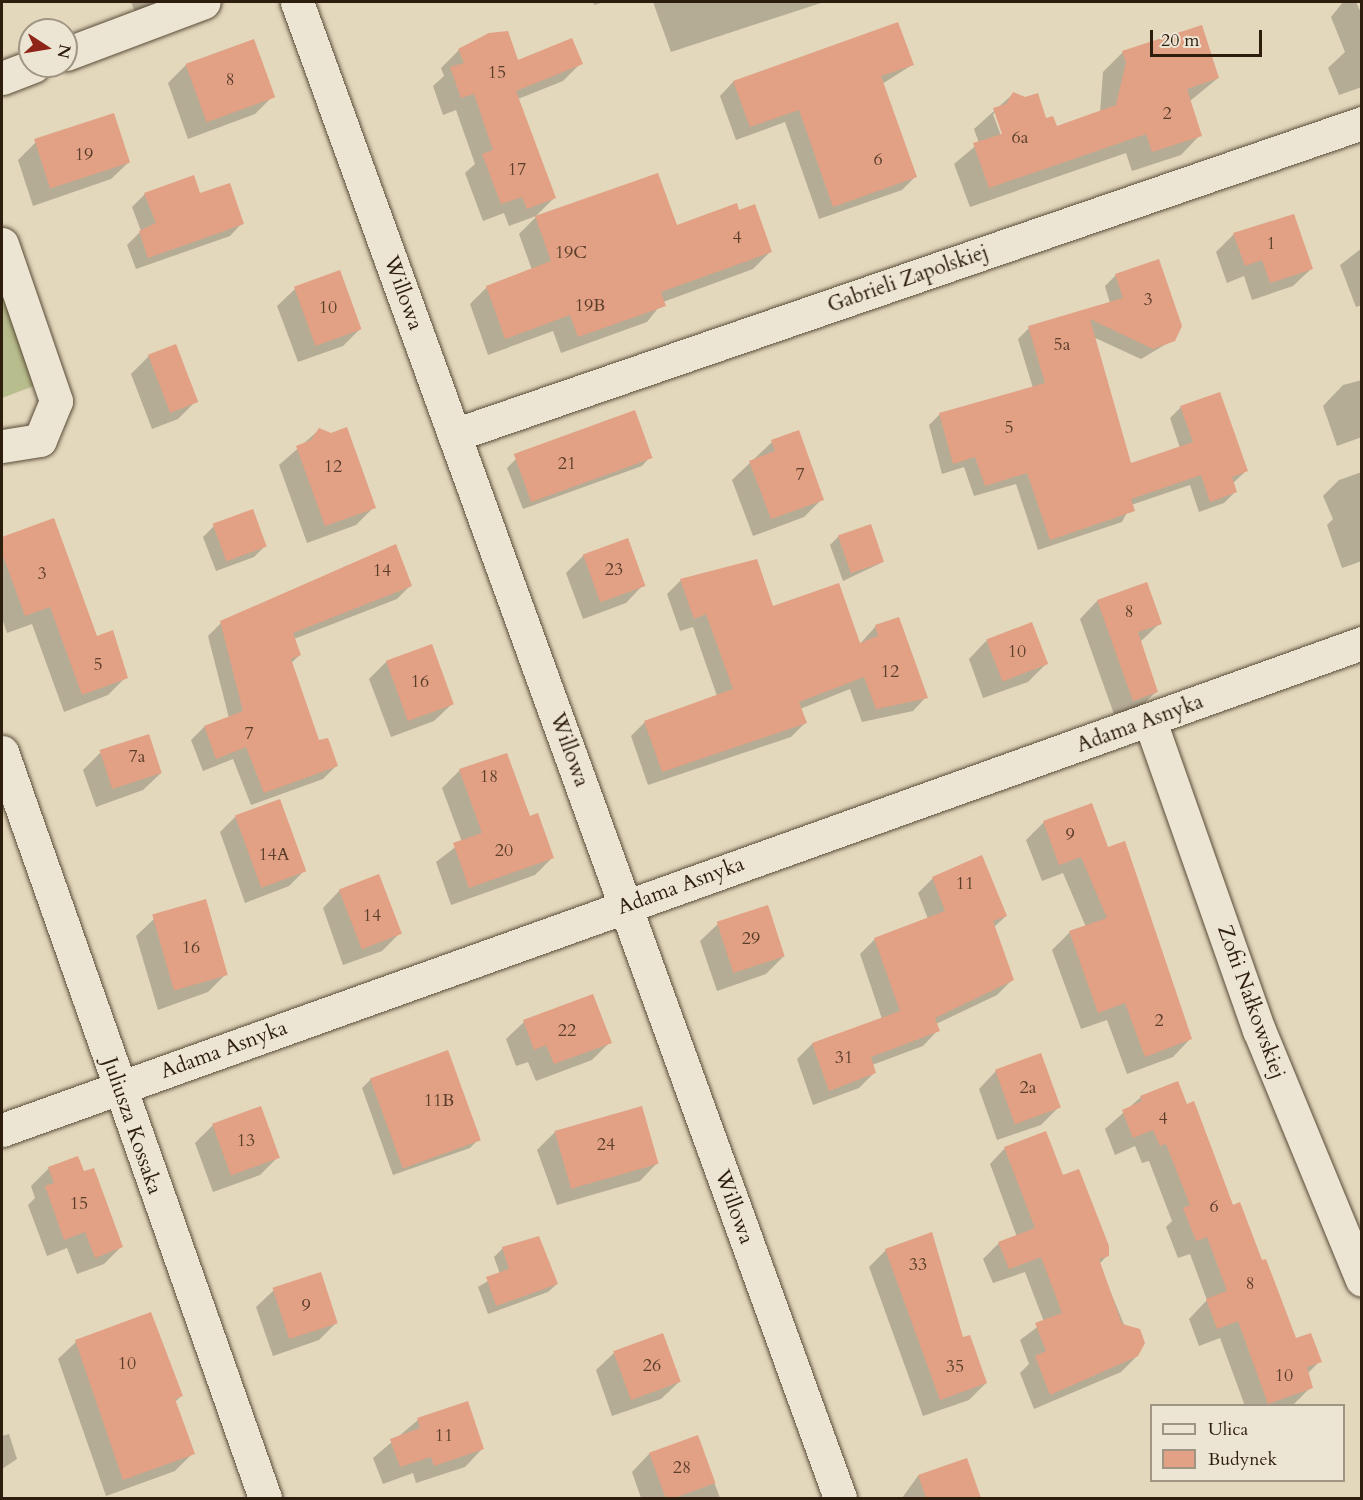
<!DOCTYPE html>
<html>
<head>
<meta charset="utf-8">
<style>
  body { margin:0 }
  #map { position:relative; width:1363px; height:1500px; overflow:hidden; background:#e3d7bc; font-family:Cardo,serif }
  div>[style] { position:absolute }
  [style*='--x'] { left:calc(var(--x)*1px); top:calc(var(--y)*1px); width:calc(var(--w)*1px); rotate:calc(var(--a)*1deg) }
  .green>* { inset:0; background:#b8bd8d }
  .shadow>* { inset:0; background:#0003 }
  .building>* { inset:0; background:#e2a084; transform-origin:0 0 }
  .roads { filter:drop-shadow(0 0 2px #5a4c38) drop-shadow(0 0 2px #5a4c38) }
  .minor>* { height:33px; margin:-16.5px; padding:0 16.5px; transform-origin:16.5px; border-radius:16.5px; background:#ede5d3 }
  span { translate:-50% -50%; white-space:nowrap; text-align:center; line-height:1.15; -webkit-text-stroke:4.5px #ede5d3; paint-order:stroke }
  .number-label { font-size:18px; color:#5a3e2a }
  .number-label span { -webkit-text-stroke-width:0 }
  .street-label { font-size:21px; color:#2d1d0c }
  .frame { position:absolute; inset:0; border:3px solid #2d1d0c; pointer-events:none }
  .legend { position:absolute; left:1150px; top:1404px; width:195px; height:78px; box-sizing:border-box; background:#ede5d3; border:2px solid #a09583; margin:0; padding:8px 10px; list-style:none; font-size:18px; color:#2d1d0c }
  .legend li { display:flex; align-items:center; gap:12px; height:30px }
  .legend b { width:30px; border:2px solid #a09583 }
  .north { position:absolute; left:18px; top:18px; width:60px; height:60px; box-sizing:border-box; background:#ede5d3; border:2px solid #a09583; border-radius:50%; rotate:102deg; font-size:16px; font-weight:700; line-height:24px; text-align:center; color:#2d1d0c }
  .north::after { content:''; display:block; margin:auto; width:21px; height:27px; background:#8f2418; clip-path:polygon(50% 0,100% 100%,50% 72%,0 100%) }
  .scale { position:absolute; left:1150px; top:30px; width:112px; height:27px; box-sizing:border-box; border:3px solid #2d1d0c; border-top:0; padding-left:8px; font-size:18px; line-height:21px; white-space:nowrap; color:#2d1d0c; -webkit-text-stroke:4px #ede5d3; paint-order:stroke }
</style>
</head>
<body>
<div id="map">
  <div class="green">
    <div style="clip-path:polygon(2px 278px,39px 384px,2px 398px)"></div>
  </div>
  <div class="shadow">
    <div style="clip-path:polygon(131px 2px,161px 2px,135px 12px)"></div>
    <div style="clip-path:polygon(593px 2px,604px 2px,594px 5px)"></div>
    <div style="clip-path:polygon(653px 2px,824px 2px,671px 52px)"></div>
    <div style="clip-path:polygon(1343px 2px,1356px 2px,1362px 15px,1362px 87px,1339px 95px,1328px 68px,1345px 52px,1331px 17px)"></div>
    <div style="clip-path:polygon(897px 24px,912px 65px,882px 84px,916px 176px,902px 190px,819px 219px,785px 122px,736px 140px,720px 96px,733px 82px)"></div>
    <div style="clip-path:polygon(459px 50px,517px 62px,581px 63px,563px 81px,518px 99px,554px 198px,536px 216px,509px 226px,504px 213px,483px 221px,465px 173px,475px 164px,456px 110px,443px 115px,433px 86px,444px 76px,441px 68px)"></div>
    <div style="clip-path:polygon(evenodd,1123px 52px,1218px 78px,1190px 101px,1200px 135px,1181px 155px,1132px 171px,1126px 153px,970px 207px,954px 164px,979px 143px,974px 129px,1013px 94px,1056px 128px,1100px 113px,1103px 72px,1123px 52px,996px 112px,1006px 140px,1003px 141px,993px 114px,996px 112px)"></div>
    <div style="clip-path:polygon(186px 65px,273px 96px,255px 114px,188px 139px,168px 83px)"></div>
    <div style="clip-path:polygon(36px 142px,129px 162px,111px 179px,33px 206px,18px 160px)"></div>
    <div style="clip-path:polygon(145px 194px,199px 195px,242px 223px,230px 236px,136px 269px,127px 245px,141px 231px,132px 207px)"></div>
    <div style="clip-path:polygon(738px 212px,770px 252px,753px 269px,663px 302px,647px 322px,561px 353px,553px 331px,488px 355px,470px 304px,487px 287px,532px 270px,519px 234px,536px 217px,676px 227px)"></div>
    <div style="clip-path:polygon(1234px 234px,1311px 269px,1293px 286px,1252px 300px,1244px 276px,1227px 283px,1216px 252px)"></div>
    <div style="clip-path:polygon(1362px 248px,1362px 305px,1356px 307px,1340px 265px)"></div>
    <div style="clip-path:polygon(1116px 275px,1173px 340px,1141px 359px,1093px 337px,1130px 465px,1180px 448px,1170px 418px,1181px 407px,1246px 471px,1233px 483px,1236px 491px,1224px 503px,1199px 512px,1190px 485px,1131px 505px,1122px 522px,1038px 550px,1016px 484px,974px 496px,964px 467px,942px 474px,929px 425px,940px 414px,1033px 388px,1018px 339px,1029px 328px,1110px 303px,1105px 286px)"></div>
    <div style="clip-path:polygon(295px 289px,361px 328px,343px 346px,298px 362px,277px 306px)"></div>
    <div style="clip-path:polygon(149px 356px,196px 401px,178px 419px,152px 429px,131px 374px)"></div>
    <div style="clip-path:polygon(1362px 380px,1362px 437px,1337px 446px,1323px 406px,1343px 385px)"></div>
    <div style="clip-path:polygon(319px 430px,331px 434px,374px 507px,356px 525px,307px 543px,279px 465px)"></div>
    <div style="clip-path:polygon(772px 442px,822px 499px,804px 517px,753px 536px,732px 480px)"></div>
    <div style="clip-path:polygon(650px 457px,642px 466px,523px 509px,507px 468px,516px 459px)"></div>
    <div style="clip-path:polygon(1362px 472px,1362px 561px,1342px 568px,1327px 525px,1333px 519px,1323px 496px,1339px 480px)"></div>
    <div style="clip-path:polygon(53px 520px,96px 638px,126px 677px,108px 695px,64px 712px,32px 624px,7px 633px,2px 618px,2px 538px)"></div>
    <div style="clip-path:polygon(214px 526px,265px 546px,254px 557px,216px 571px,203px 537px)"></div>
    <div style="clip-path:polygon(839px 536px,883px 562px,843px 581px,830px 545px)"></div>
    <div style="clip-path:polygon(584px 555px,643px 585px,626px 603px,583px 619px,566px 573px)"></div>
    <div style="clip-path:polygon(681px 580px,772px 608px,859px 645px,876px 626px,926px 697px,913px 711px,862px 722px,850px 689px,800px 709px,805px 723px,791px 737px,648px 785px,631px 736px,645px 722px,717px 696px,693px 627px,680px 631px,667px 594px)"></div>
    <div style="clip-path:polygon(410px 586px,397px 599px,294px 639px,300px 655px,291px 663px,319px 742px,336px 766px,323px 779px,251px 805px,233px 759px,203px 771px,191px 740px,204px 727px,229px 718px,208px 636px,221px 623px)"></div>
    <div style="clip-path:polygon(1097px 601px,1160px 623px,1140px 642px,1156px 692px,1138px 709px,1115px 717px,1080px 619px)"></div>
    <div style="clip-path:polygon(986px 641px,1046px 664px,1028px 682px,983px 698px,969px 659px)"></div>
    <div style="clip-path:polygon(387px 661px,452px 704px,434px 721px,391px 737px,369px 679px)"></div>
    <div style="clip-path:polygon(101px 752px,161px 773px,143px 790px,96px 807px,83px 770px)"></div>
    <div style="clip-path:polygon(460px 770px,529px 818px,552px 858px,535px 875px,451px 905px,436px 862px,462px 842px,442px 788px)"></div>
    <div style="clip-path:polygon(235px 817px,304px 871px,289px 886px,245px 903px,220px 832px)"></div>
    <div style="clip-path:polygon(1044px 822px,1108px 848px,1190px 1039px,1173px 1057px,1127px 1074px,1107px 1020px,1081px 1029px,1052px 950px,1070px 932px,1086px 927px,1063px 873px,1042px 881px,1026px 840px)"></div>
    <div style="clip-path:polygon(933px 878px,1006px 916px,994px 927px,1013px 979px,997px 995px,936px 1024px,938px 1030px,923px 1046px,872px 1065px,874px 1073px,859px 1088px,813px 1105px,797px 1059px,812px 1044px,882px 1019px,860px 954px,875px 939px,928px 919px,918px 893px)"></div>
    <div style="clip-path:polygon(340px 890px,400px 933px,382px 951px,343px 965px,323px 908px)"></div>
    <div style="clip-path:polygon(154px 919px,226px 974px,208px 992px,158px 1010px,136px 936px)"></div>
    <div style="clip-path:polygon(718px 924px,784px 956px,766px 974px,717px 991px,700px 941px)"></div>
    <div style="clip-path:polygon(524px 1022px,610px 1042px,592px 1060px,536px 1081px,528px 1062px,516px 1066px,506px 1039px)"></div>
    <div style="clip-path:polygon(996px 1071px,1059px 1107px,1041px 1125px,997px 1140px,979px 1089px)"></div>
    <div style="clip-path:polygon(371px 1079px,479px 1139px,470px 1148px,393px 1175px,362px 1088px)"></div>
    <div style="clip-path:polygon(1141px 1097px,1232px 1207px,1295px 1340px,1320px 1361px,1307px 1374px,1311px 1387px,1293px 1405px,1245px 1406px,1220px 1338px,1199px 1346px,1189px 1319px,1207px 1300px,1190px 1254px,1178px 1258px,1166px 1227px,1172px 1221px,1149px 1161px,1142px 1163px,1135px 1146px,1115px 1155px,1105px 1129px)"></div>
    <div style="clip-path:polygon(213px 1125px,278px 1157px,260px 1175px,213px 1192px,195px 1143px)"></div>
    <div style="clip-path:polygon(555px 1132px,657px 1163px,640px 1181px,557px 1205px,537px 1150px)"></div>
    <div style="clip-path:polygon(1005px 1148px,1062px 1177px,1108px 1255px,1099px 1264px,1137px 1356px,1121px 1372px,1034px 1409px,1020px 1373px,1029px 1364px,1020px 1340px,1044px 1322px,1025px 1272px,993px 1283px,983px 1259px,999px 1243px,1017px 1237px,990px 1164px)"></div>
    <div style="clip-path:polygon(49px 1168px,83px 1173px,122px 1246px,104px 1264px,77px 1274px,67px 1248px,47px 1256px,28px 1205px,35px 1198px,31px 1186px)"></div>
    <div style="clip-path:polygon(931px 1234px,962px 1339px,986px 1383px,969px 1400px,923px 1416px,869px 1267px,886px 1250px)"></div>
    <div style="clip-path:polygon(503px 1248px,557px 1284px,548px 1292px,488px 1314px,478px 1287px,500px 1274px,494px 1257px)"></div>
    <div style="clip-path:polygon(274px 1290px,336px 1323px,319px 1340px,273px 1356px,256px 1307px)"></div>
    <div style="clip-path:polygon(76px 1342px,181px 1396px,175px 1402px,193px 1453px,175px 1471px,106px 1496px,58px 1359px)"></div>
    <div style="clip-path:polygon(614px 1353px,679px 1382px,661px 1399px,612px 1416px,596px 1370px)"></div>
    <div style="clip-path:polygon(418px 1420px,482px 1449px,465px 1467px,416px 1483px,413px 1473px,383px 1484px,373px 1458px)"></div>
    <div style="clip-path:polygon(9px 1434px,17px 1459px,2px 1469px,2px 1436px)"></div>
    <div style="clip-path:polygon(697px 1437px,720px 1498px,641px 1498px,632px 1472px,649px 1454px)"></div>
    <div style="clip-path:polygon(966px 1460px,980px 1498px,902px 1498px,918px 1476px)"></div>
  </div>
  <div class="building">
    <div style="clip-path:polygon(898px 22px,914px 65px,881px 76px,917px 177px,833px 207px,799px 110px,750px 127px,733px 81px)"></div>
    <div style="clip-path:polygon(1202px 25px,1219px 78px,1187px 89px,1202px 136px,1152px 152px,1146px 134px,989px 188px,973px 143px,1002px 134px,993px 108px,1006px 104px,1013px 92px,1025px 97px,1038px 93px,1046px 118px,1053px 116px,1057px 126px,1116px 105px,1126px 62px,1122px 51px)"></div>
    <div style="clip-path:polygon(508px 31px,518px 60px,572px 38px,583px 64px,516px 91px,556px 198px,527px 209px,522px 197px,501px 204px,482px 154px,493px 150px,474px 94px,461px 98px,450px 67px,464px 63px,458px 49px,489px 33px)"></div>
    <div style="left:254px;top:39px;width:62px;height:73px;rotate:70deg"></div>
    <div style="left:114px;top:113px;width:52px;height:84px;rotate:72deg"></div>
    <div style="clip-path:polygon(658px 173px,677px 225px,737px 203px,739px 210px,755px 204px,772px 252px,661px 292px,666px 306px,578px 337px,570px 315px,505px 339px,486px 286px,551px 261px,535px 216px)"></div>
    <div style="clip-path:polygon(194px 175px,200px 193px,230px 183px,244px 224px,148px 258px,139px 231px,156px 223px,144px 193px)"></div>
    <div style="clip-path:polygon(1294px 214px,1313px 269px,1270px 283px,1262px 260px,1245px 266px,1233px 233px)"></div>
    <div style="clip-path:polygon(1159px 259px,1182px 326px,1175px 341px,1153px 349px,1090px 319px,1131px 463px,1193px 442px,1180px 406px,1220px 392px,1248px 471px,1232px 477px,1237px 492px,1210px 502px,1201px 475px,1131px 499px,1135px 511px,1050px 540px,1027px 473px,985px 486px,975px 457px,953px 464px,939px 413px,1045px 383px,1028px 326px,1123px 298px,1115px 274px)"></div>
    <div style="left:340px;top:270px;width:63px;height:49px;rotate:70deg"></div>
    <div style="left:176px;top:344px;width:62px;height:30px;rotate:69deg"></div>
    <div style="left:635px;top:410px;width:51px;height:129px;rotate:70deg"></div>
    <div style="clip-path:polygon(347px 427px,376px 508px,325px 526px,296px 446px,311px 440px,319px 428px,331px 433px)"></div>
    <div style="clip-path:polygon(799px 430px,824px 500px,771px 519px,749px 461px,775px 451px,771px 440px)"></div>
    <div style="left:253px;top:509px;width:40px;height:43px;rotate:70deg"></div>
    <div style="clip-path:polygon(54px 518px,97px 636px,113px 630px,128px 678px,82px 695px,50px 607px,25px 616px,2px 553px,2px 537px)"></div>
    <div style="left:871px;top:524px;width:40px;height:35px;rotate:71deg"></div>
    <div style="left:628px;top:538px;width:51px;height:48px;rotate:70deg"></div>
    <div style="clip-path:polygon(396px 544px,412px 586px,293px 633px,301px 655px,291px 659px,319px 740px,328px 738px,338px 766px,264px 793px,246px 747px,216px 759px,204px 726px,243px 711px,220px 621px)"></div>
    <div style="clip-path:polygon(757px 559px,773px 606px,839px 583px,860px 643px,878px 636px,875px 625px,899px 617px,928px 698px,876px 709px,864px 677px,799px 702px,807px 723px,662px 772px,644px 721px,733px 689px,706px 614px,694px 619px,680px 579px)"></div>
    <div style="clip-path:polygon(1147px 582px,1162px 624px,1138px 632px,1158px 692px,1133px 701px,1097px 600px)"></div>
    <div style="left:1032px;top:622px;width:45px;height:49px;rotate:69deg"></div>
    <div style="left:432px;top:644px;width:64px;height:49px;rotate:70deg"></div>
    <div style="left:149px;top:734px;width:41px;height:52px;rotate:72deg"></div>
    <div style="clip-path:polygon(507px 753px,530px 816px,538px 813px,554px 858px,469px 888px,453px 843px,482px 833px,459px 769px)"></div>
    <div style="left:280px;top:799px;width:77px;height:48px;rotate:70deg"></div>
    <div style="clip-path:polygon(1092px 803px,1108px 847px,1125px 841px,1192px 1039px,1145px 1057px,1125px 1003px,1098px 1013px,1069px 931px,1107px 918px,1081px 857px,1059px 865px,1043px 821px)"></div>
    <div style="clip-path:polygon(982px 855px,1007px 916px,993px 921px,1014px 980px,935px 1018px,940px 1031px,871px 1057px,876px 1073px,829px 1091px,812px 1043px,900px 1011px,874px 938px,945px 911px,932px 877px)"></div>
    <div style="left:379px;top:874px;width:64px;height:43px;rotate:69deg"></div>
    <div style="left:206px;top:899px;width:79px;height:56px;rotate:74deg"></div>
    <div style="left:768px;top:905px;width:54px;height:54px;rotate:72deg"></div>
    <div style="clip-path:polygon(593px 994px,612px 1043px,554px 1064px,546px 1045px,534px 1050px,523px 1020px)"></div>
    <div style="left:448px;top:1050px;width:96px;height:83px;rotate:70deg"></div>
    <div style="left:1041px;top:1053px;width:58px;height:49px;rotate:70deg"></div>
    <div style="clip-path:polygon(1178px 1081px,1187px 1104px,1194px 1101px,1233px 1205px,1240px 1202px,1262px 1260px,1266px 1259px,1296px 1338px,1311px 1333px,1322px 1362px,1307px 1367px,1313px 1388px,1268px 1404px,1238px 1321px,1217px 1329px,1206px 1299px,1227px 1291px,1207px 1237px,1196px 1241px,1183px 1208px,1190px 1205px,1166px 1144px,1160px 1146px,1153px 1130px,1133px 1138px,1122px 1110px,1142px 1101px,1140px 1096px)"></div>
    <div style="left:261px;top:1106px;width:55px;height:52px;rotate:70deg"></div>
    <div style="left:642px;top:1106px;width:60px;height:91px;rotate:74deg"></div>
    <div style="clip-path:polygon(1046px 1131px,1063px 1175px,1079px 1169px,1109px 1246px,1109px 1256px,1099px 1259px,1122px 1324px,1140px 1329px,1145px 1343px,1138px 1356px,1050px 1395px,1035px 1356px,1046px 1351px,1035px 1323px,1062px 1313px,1041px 1257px,1009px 1269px,998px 1242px,1035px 1228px,1004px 1147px)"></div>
    <div style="clip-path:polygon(78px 1156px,84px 1171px,94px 1168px,123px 1247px,95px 1258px,85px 1232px,64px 1240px,45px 1186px,54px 1183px,48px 1167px)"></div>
    <div style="clip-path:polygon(932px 1232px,963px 1337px,970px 1335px,987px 1383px,940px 1400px,885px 1249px)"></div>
    <div style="clip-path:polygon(539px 1236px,558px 1284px,496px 1306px,486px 1277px,509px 1269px,502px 1247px)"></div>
    <div style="left:321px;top:1272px;width:54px;height:51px;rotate:72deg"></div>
    <div style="clip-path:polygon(151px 1312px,183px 1396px,175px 1399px,195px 1454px,123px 1480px,75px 1340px)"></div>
    <div style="left:663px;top:1333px;width:52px;height:53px;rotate:70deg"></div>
    <div style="clip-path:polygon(468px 1401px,484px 1449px,434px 1466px,431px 1457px,400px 1467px,390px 1439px,420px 1428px,417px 1418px)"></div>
    <div style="left:698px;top:1435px;width:51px;height:52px;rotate:70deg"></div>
    <div style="clip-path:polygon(967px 1458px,981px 1498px,926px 1498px,918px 1475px)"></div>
  </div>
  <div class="roads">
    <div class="minor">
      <div style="--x:297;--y:2;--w:1591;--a:70.05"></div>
      <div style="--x:66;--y:54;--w:147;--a:-20.6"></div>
      <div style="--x:2;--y:78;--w:34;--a:-21"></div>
      <div style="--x:2;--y:244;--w:166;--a:71"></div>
      <div style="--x:56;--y:401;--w:42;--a:112.3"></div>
      <div style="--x:40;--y:440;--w:38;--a:171"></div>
      <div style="--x:454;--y:435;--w:960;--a:-18.96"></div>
      <div style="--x:1150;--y:721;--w:328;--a:70.6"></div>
      <div style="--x:1259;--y:1030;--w:270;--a:67.6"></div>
      <div style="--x:2;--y:752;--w:791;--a:70.58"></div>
      <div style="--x:2;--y:1130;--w:1445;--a:-19.7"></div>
    </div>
  </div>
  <div class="number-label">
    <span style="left:497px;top:73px">15</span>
    <span style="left:230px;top:80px">8</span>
    <span style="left:1167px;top:114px">2</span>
    <span style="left:1020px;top:138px">6a</span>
    <span style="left:84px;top:155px">19</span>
    <span style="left:878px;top:160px">6</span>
    <span style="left:517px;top:170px">17</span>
    <span style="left:737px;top:238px">4</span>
    <span style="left:1271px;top:244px">1</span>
    <span style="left:571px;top:253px">19C</span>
    <span style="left:1148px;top:300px">3</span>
    <span style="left:590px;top:306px">19B</span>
    <span style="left:328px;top:308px">10</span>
    <span style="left:1062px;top:345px">5a</span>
    <span style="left:1009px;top:428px">5</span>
    <span style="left:567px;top:464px">21</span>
    <span style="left:333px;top:467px">12</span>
    <span style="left:800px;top:475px">7</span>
    <span style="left:614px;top:570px">23</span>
    <span style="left:382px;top:571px">14</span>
    <span style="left:42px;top:574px">3</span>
    <span style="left:1129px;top:612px">8</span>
    <span style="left:1017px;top:652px">10</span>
    <span style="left:98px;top:665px">5</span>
    <span style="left:890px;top:672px">12</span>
    <span style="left:420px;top:682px">16</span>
    <span style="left:249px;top:734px">7</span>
    <span style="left:137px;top:757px">7a</span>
    <span style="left:489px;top:777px">18</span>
    <span style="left:1070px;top:835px">9</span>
    <span style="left:504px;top:851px">20</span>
    <span style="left:274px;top:855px">14A</span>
    <span style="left:965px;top:884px">11</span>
    <span style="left:372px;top:916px">14</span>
    <span style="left:751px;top:939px">29</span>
    <span style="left:191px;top:948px">16</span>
    <span style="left:1159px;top:1021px">2</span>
    <span style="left:567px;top:1031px">22</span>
    <span style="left:844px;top:1058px">31</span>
    <span style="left:1028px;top:1088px">2a</span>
    <span style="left:439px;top:1101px">11B</span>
    <span style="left:1163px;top:1119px">4</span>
    <span style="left:246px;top:1141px">13</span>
    <span style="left:606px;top:1145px">24</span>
    <span style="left:79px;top:1204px">15</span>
    <span style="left:1214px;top:1207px">6</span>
    <span style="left:918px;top:1265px">33</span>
    <span style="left:1250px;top:1284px">8</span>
    <span style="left:306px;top:1306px">9</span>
    <span style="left:127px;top:1364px">10</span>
    <span style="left:652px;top:1366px">26</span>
    <span style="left:955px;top:1367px">35</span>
    <span style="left:1284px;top:1376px">10</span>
    <span style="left:444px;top:1436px">11</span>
    <span style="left:682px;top:1468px">28</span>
  </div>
  <div class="street-label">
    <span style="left:908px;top:279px;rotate:-19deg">Gabrieli Zapolskiej</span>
    <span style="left:403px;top:293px;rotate:70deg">Willowa</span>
    <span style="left:1140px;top:724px;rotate:-20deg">Adama Asnyka</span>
    <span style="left:569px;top:750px;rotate:70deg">Willowa</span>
    <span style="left:681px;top:886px;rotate:-20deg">Adama Asnyka</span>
    <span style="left:1251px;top:1002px;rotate:70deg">Zofii Nałkowskiej</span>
    <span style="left:224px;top:1050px;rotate:-20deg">Adama Asnyka</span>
    <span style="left:132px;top:1126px;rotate:71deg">Juliusza Kossaka</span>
    <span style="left:734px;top:1207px;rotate:70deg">Willowa</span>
  </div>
  <div class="frame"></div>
  <ul class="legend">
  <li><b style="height:8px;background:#ede5d3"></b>Ulica</li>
  <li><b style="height:16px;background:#e2a084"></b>Budynek</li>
  </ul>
  <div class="north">N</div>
  <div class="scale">20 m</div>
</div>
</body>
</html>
